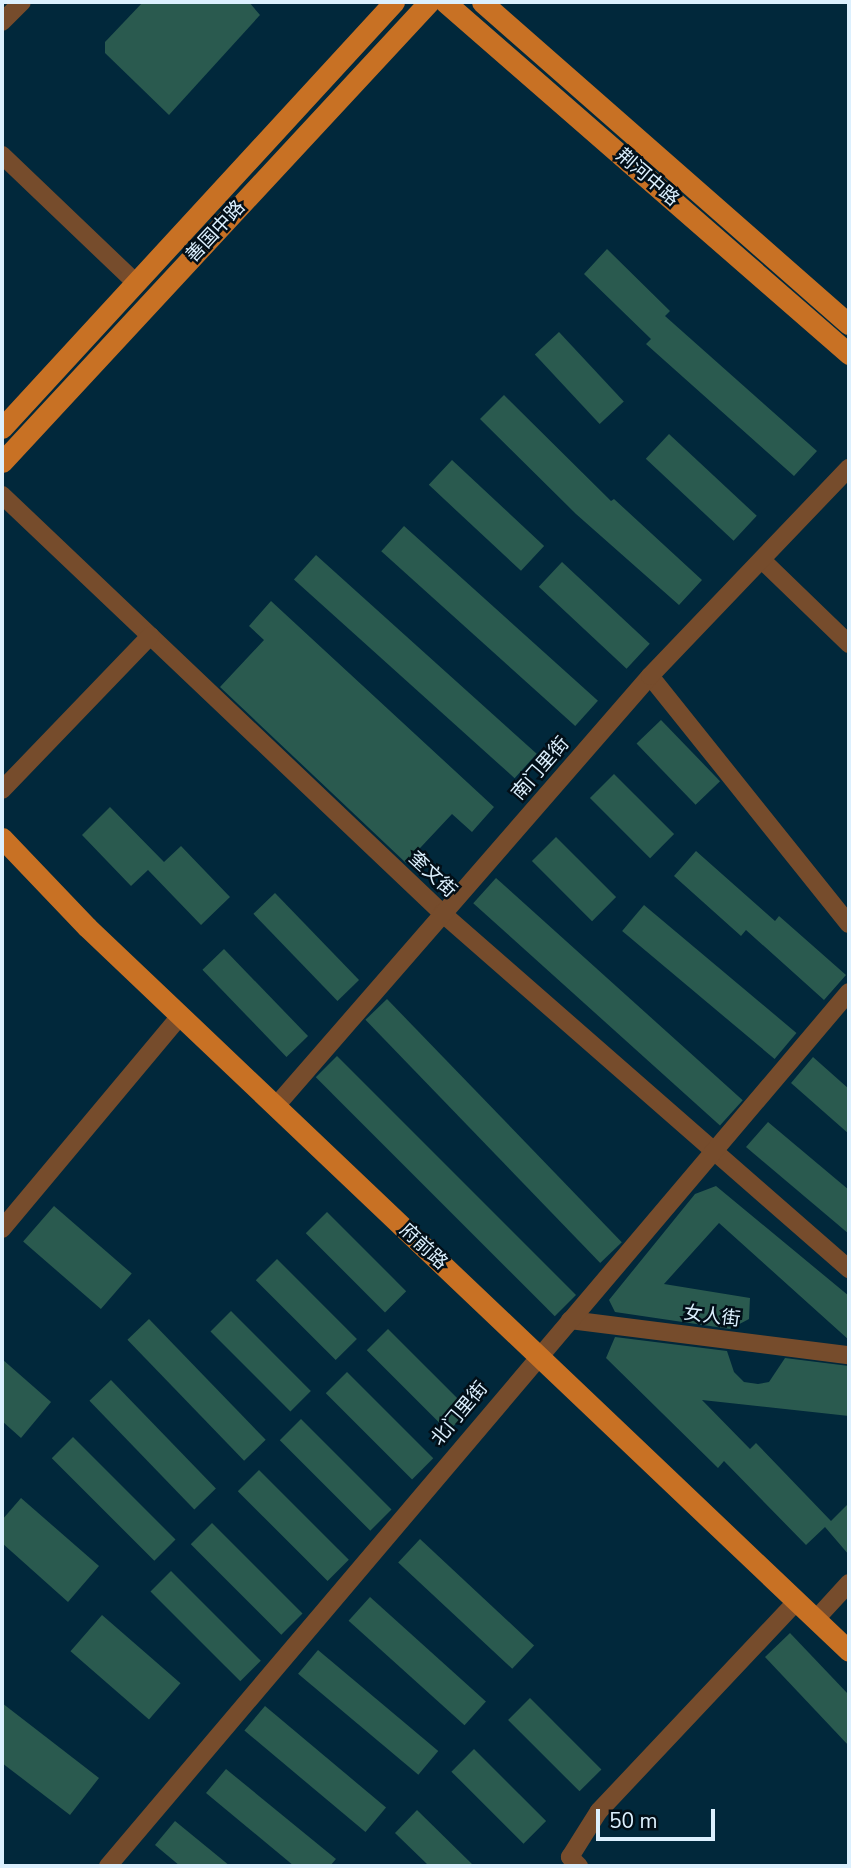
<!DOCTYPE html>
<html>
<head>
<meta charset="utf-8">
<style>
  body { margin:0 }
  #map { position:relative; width:851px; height:1868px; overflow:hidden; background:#01283b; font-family:"Nunito Sans","Noto Sans SC",sans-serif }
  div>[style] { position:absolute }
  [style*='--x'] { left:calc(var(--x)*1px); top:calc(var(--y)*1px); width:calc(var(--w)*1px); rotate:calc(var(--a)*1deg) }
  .building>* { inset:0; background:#2a5a4f; transform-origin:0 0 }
  .minor>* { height:18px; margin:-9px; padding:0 9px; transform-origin:9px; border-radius:9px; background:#764c2c }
  .major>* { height:21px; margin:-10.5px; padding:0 10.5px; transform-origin:10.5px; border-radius:10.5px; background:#c87124 }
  span { translate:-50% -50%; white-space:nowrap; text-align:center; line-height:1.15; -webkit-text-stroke:5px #020f18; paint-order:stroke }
  .street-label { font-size:19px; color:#dcf0fe }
  .frame { position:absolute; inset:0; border:4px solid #dcf0fe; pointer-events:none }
  .scale { position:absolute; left:596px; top:1809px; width:119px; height:32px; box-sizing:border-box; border:4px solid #dcf0fe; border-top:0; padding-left:9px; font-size:21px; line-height:24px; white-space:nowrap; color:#dcf0fe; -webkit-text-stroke:5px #020f18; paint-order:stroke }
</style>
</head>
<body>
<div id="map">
  <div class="building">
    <div style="clip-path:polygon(143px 2px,249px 2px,260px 15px,169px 115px,105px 53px,105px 42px)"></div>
    <div style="clip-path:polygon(607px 249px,670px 311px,665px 316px,817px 451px,794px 476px,646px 344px,651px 339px,584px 274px)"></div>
    <div style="left:559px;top:332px;width:95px;height:33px;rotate:47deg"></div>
    <div style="clip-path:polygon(504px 395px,611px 501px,614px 499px,702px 580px,679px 605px,576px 514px,480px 419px)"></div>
    <div style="left:669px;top:434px;width:120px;height:34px;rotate:43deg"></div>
    <div style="left:452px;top:460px;width:126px;height:34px;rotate:43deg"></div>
    <div style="left:404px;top:526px;width:261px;height:34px;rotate:42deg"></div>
    <div style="left:316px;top:555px;width:297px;height:33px;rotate:42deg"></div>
    <div style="left:562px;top:562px;width:120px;height:34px;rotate:43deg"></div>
    <div style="clip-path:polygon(271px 601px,494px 807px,472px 832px,452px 814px,406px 863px,220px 687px,264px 640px,249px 626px)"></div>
    <div style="left:661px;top:720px;width:85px;height:34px;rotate:46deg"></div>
    <div style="left:614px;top:774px;width:85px;height:34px;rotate:45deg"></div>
    <div style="clip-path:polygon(110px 807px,164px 862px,181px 846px,230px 897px,201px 925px,148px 870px,131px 886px,82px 835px)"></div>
    <div style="left:556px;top:837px;width:85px;height:34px;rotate:45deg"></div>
    <div style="clip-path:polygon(696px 851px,775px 921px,779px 916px,846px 975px,824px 1000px,746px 930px,741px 936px,674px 876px)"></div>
    <div style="left:496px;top:878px;width:332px;height:34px;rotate:42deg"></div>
    <div style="left:275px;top:893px;width:121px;height:30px;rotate:46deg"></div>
    <div style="left:644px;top:905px;width:199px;height:34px;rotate:40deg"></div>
    <div style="left:224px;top:949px;width:121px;height:30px;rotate:46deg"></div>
    <div style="left:387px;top:999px;width:338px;height:30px;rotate:46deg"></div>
    <div style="left:337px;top:1056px;width:338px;height:30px;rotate:45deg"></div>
    <div style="clip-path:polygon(813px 1057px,849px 1089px,849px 1134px,791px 1083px)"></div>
    <div style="clip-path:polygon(768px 1122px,849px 1190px,849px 1234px,746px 1147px)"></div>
    <div style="clip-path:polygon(716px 1186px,849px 1296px,849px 1340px,719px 1223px,664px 1284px,750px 1298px,749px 1319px,730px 1329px,615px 1312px,609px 1300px,695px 1194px)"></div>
    <div style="left:54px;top:1206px;width:103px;height:47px;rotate:41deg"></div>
    <div style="left:327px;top:1212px;width:112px;height:30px;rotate:45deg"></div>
    <div style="left:277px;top:1259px;width:113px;height:30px;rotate:45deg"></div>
    <div style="left:231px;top:1311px;width:113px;height:29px;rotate:45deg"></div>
    <div style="left:149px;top:1319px;width:168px;height:30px;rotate:46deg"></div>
    <div style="left:388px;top:1329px;width:115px;height:30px;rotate:45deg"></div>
    <div style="clip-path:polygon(615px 1337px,727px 1351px,734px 1372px,744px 1382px,758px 1384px,769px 1382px,785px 1358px,849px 1366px,849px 1416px,702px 1400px,750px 1449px,756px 1443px,831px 1521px,849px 1503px,849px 1555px,825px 1527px,806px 1545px,724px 1461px,718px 1468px,606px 1358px)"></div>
    <div style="clip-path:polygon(2px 1359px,51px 1402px,21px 1438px,2px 1421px)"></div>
    <div style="left:347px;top:1372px;width:122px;height:30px;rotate:45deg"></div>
    <div style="left:111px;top:1380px;width:151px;height:30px;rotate:46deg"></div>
    <div style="left:301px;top:1419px;width:128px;height:30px;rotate:45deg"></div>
    <div style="left:73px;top:1437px;width:145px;height:30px;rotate:45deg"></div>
    <div style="left:259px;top:1470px;width:127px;height:30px;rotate:45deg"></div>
    <div style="clip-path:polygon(21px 1498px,99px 1566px,68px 1602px,2px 1543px,2px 1520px)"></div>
    <div style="left:212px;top:1523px;width:128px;height:30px;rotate:45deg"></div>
    <div style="left:420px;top:1539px;width:156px;height:32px;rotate:43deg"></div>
    <div style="left:171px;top:1571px;width:127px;height:29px;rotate:45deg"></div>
    <div style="left:370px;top:1597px;width:156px;height:32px;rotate:42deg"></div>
    <div style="left:102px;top:1615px;width:104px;height:48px;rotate:41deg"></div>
    <div style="clip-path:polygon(790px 1633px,849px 1695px,849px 1746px,765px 1657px)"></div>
    <div style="left:318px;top:1650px;width:157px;height:31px;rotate:40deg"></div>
    <div style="left:530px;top:1698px;width:101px;height:31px;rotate:45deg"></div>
    <div style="clip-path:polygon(2px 1703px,99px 1778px,70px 1815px,2px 1763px)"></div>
    <div style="left:265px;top:1706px;width:158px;height:32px;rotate:40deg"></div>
    <div style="left:474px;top:1749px;width:102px;height:32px;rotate:45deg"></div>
    <div style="clip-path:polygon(226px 1769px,336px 1859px,330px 1866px,294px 1866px,206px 1793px)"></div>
    <div style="clip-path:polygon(417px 1810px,474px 1866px,429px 1866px,395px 1833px)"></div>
    <div style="clip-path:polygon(175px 1821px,230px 1866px,180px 1866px,155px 1845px)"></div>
  </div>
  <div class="minor">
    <div style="--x:2;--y:22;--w:28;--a:-45"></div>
    <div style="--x:2;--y:155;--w:185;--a:43.7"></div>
    <div style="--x:2;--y:495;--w:607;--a:43.53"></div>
    <div style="--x:442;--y:913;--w:541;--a:41.18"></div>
    <div style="--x:762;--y:560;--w:121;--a:44"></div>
    <div style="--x:650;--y:676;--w:318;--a:51.3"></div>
    <div style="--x:2;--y:790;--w:214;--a:-46.1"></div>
    <div style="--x:275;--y:1107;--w:571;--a:-48.97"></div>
    <div style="--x:650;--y:676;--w:288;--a:-46.3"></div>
    <div style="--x:2;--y:1229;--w:278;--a:-50.1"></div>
    <div style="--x:570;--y:1320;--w:281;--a:7.2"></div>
    <div style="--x:816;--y:1619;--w:49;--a:-47.5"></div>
    <div style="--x:108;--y:1866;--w:1146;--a:-49.71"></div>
    <div style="--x:579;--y:1866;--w:13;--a:-135"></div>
    <div style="--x:570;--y:1857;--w:54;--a:-57.8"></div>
    <div style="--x:599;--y:1811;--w:289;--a:-46.7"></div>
  </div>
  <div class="major">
    <div style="--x:445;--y:2;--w:536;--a:41.07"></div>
    <div style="--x:482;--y:2;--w:488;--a:41.3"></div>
    <div style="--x:2;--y:428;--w:579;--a:-47.38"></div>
    <div style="--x:2;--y:462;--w:628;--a:-47.13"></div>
    <div style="--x:2;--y:838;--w:123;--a:46.3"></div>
    <div style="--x:87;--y:927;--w:1051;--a:43.54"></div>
  </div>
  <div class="street-label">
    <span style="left:647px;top:178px;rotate:41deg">荆河中路</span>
    <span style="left:216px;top:232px;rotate:-47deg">善国中路</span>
    <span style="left:541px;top:769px;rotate:-49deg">南门里街</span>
    <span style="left:432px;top:875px;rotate:43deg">奎文街</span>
    <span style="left:423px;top:1247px;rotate:43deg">府前路</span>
    <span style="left:712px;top:1317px;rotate:7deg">女人街</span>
    <span style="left:460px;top:1414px;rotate:-50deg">北门里街</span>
  </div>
  <div class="frame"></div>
  <div class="scale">50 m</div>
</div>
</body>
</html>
